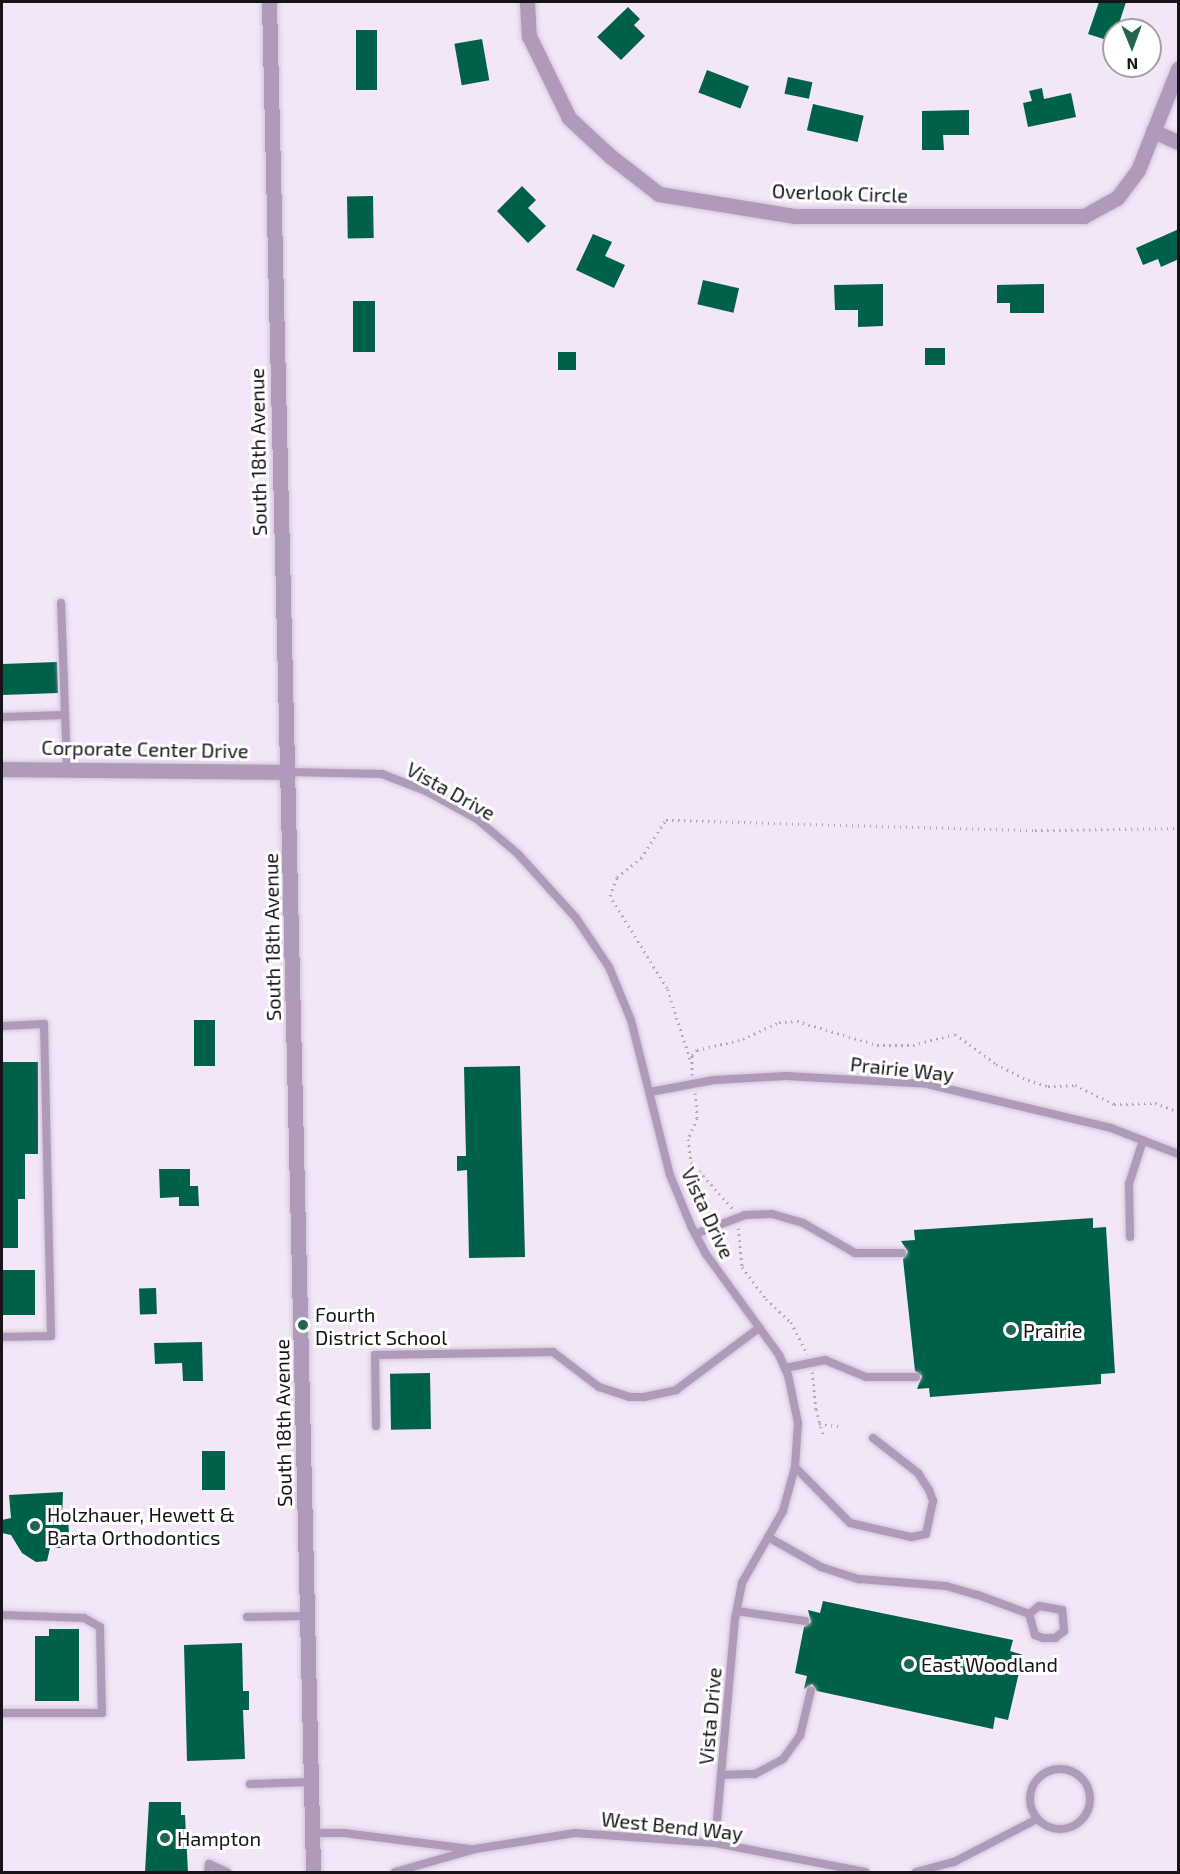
<!DOCTYPE html>
<html>
<head>
<meta charset="utf-8">
<style>
  body { margin:0 }
  #map { position:relative; width:1180px; height:1874px; overflow:hidden; background:#f3e6f9; font-family:"Exo 2",sans-serif }
  div>[style] { position:absolute }
  [style*='--x'] { left:calc(var(--x)*1px); top:calc(var(--y)*1px); width:calc(var(--w)*1px); rotate:calc(var(--a)*1deg) }
  .building>* { inset:0; background:#00614a; transform-origin:0 0 }
  .path>* { height:3px; margin-top:-1.5px; transform-origin:0; background:repeating-linear-gradient(90deg,#b0a6b5 0 1.5px,transparent 0 6px) }
  .roads { filter:drop-shadow(0 0 2px #d0c4d5) drop-shadow(0 0 2px #d0c4d5) }
  .service>* { height:8px; margin:-4px; padding:0 4px; transform-origin:4px; border-radius:4px; background:#af9ab9 }
  .service>.ring { margin:-4px; padding:0; box-sizing:content-box; background:none; border:8px solid #af9ab9; border-radius:50% }
  .minor>* { height:15px; margin:-7.5px; padding:0 7.5px; transform-origin:7.5px; border-radius:7.5px; background:#af9ab9 }
  .dots>* { width:16px; height:16px; translate:-50% -50%; box-sizing:border-box; border:3px solid #fff; border-radius:50% }
  span { translate:-50% -50%; white-space:nowrap; text-align:center; line-height:1.15; -webkit-text-stroke:6px #fff; paint-order:stroke }
  .street-label { font-size:20px; color:#171319 }
  .poi-label { font-size:20px; color:#171319 }
  .left { translate:0 -50%; text-align:left }
  .frame { position:absolute; inset:0; border:3px solid #171319; pointer-events:none }
  .north { position:absolute; left:1102px; top:18px; width:60px; height:60px; box-sizing:border-box; background:#fff; border:2px solid #a2a1a3; border-radius:50%; rotate:179deg; font-size:16px; font-weight:700; line-height:24px; text-align:center; color:#171319 }
  .north::after { content:''; display:block; margin:auto; width:21px; height:27px; background:#256450; clip-path:polygon(50% 0,100% 100%,50% 72%,0 100%) }
</style>
</head>
<body>
<div id="map">
  <div class="building">
    <div style="clip-path:polygon(1099px 2px,1126px 2px,1113px 42px,1088px 34px)"></div>
    <div style="clip-path:polygon(628px 7px,640px 19px,634px 25px,645px 36px,621px 60px,597px 37px)"></div>
    <div style="left:356px;top:30px;width:21px;height:60px"></div>
    <div style="left:482px;top:39px;width:42px;height:28px;rotate:80deg"></div>
    <div style="left:707px;top:70px;width:45px;height:24px;rotate:21deg"></div>
    <div style="left:788px;top:77px;width:25px;height:17px;rotate:12deg"></div>
    <div style="clip-path:polygon(1042px 88px,1044px 99px,1071px 93px,1076px 117px,1028px 127px,1023px 103px,1032px 101px,1029px 91px)"></div>
    <div style="left:813px;top:104px;width:52px;height:27px;rotate:13deg"></div>
    <div style="clip-path:polygon(969px 110px,969px 135px,943px 135px,944px 150px,922px 150px,922px 111px)"></div>
    <div style="clip-path:polygon(522px 186px,536px 200px,528px 208px,546px 226px,528px 243px,497px 211px)"></div>
    <div style="left:373px;top:196px;width:42px;height:26px;rotate:89deg"></div>
    <div style="clip-path:polygon(1179px 229px,1179px 259px,1161px 267px,1158px 259px,1143px 265px,1136px 248px)"></div>
    <div style="clip-path:polygon(593px 234px,612px 242px,605px 256px,625px 265px,614px 288px,576px 270px)"></div>
    <div style="left:703px;top:280px;width:37px;height:25px;rotate:13deg"></div>
    <div style="clip-path:polygon(883px 284px,883px 326px,858px 327px,858px 310px,835px 310px,834px 285px)"></div>
    <div style="clip-path:polygon(1044px 284px,1044px 313px,1010px 313px,1010px 303px,997px 303px,997px 285px)"></div>
    <div style="left:353px;top:301px;width:22px;height:51px"></div>
    <div style="left:925px;top:348px;width:20px;height:17px"></div>
    <div style="left:558px;top:352px;width:18px;height:18px"></div>
    <div style="left:57px;top:662px;width:31px;height:55px;rotate:88deg"></div>
    <div style="left:194px;top:1020px;width:21px;height:46px"></div>
    <div style="clip-path:polygon(2px 1062px,38px 1062px,38px 1154px,25px 1154px,25px 1199px,18px 1199px,18px 1248px,2px 1248px)"></div>
    <div style="clip-path:polygon(520px 1066px,525px 1257px,469px 1258px,467px 1170px,457px 1171px,457px 1156px,466px 1156px,464px 1067px)"></div>
    <div style="clip-path:polygon(159px 1169px,190px 1169px,190px 1186px,198px 1186px,199px 1206px,179px 1206px,179px 1197px,160px 1198px)"></div>
    <div style="clip-path:polygon(1093px 1218px,1093px 1228px,1106px 1227px,1115px 1373px,1101px 1374px,1101px 1384px,930px 1397px,929px 1388px,917px 1389px,922px 1376px,915px 1371px,903px 1259px,908px 1252px,901px 1241px,915px 1240px,914px 1230px)"></div>
    <div style="left:2px;top:1270px;width:33px;height:45px"></div>
    <div style="left:156px;top:1288px;width:26px;height:17px;rotate:88deg"></div>
    <div style="clip-path:polygon(202px 1342px,203px 1381px,183px 1381px,182px 1363px,155px 1364px,154px 1343px)"></div>
    <div style="left:430px;top:1373px;width:56px;height:40px;rotate:89deg"></div>
    <div style="left:202px;top:1451px;width:23px;height:39px"></div>
    <div style="clip-path:polygon(63px 1492px,62px 1519px,68px 1519px,70px 1548px,50px 1548px,47px 1561px,36px 1562px,22px 1553px,11px 1535px,2px 1533px,2px 1520px,11px 1518px,9px 1495px)"></div>
    <div style="clip-path:polygon(823px 1601px,1013px 1640px,1010px 1651px,1023px 1655px,1008px 1720px,995px 1717px,993px 1729px,817px 1691px,812px 1684px,804px 1689px,807px 1676px,795px 1673px,804px 1627px,811px 1622px,808px 1610px,820px 1613px)"></div>
    <div style="clip-path:polygon(49px 1629px,79px 1629px,79px 1701px,35px 1701px,35px 1636px,49px 1636px)"></div>
    <div style="clip-path:polygon(242px 1643px,243px 1691px,249px 1691px,249px 1710px,243px 1710px,245px 1759px,187px 1761px,184px 1645px)"></div>
    <div style="clip-path:polygon(149px 1802px,181px 1802px,181px 1815px,185px 1815px,188px 1872px,145px 1872px)"></div>
  </div>
  <div class="path">
    <div style="--x:690;--y:1059;--w:75;--a:-107.9"></div>
    <div style="--x:667;--y:988;--w:108;--a:-121.8"></div>
    <div style="--x:610;--y:896;--w:20;--a:-70"></div>
    <div style="--x:617;--y:877;--w:31;--a:-38"></div>
    <div style="--x:641;--y:858;--w:45;--a:-56.7"></div>
    <div style="--x:666;--y:820;--w:369;--a:1.6"></div>
    <div style="--x:1035;--y:830;--w:143;--a:-0.8"></div>
    <div style="--x:692;--y:1075;--w:20;--a:-90"></div>
    <div style="--x:692;--y:1055;--w:7;--a:-45"></div>
    <div style="--x:697;--y:1050;--w:47;--a:-13.4"></div>
    <div style="--x:743;--y:1039;--w:40;--a:-25"></div>
    <div style="--x:779;--y:1022;--w:18;--a:-3"></div>
    <div style="--x:797;--y:1021;--w:84;--a:16.7"></div>
    <div style="--x:877;--y:1045;--w:36;--a:0"></div>
    <div style="--x:913;--y:1045;--w:43;--a:-14.7"></div>
    <div style="--x:955;--y:1034;--w:51;--a:36.2"></div>
    <div style="--x:996;--y:1064;--w:36;--a:27"></div>
    <div style="--x:1028;--y:1080;--w:21;--a:17"></div>
    <div style="--x:1048;--y:1086;--w:27;--a:-2"></div>
    <div style="--x:1075;--y:1085;--w:43;--a:26"></div>
    <div style="--x:1114;--y:1104;--w:41;--a:-1.4"></div>
    <div style="--x:1155;--y:1103;--w:25;--a:21"></div>
    <div style="--x:695;--y:1093;--w:25;--a:85"></div>
    <div style="--x:697;--y:1118;--w:23;--a:113"></div>
    <div style="--x:688;--y:1139;--w:23;--a:83"></div>
    <div style="--x:691;--y:1162;--w:62;--a:48.3"></div>
    <div style="--x:738;--y:1228;--w:39;--a:84"></div>
    <div style="--x:742;--y:1267;--w:40;--a:53"></div>
    <div style="--x:766;--y:1299;--w:34;--a:43"></div>
    <div style="--x:791;--y:1322;--w:36;--a:63"></div>
    <div style="--x:812;--y:1372;--w:37;--a:84"></div>
    <div style="--x:816;--y:1409;--w:30;--a:75"></div>
    <div style="--x:819;--y:1424;--w:23;--a:7"></div>
  </div>
  <div class="roads">
    <div class="service">
      <div style="--x:61;--y:603;--w:166;--a:87.9"></div>
      <div style="--x:2;--y:717;--w:63;--a:-1.8"></div>
      <div style="--x:289;--y:772;--w:93;--a:1.2"></div>
      <div style="--x:382;--y:774;--w:47;--a:21.1"></div>
      <div style="--x:426;--y:791;--w:58;--a:28.8"></div>
      <div style="--x:477;--y:819;--w:54;--a:40.5"></div>
      <div style="--x:518;--y:854;--w:86;--a:47.8"></div>
      <div style="--x:576;--y:918;--w:59;--a:56"></div>
      <div style="--x:609;--y:967;--w:57;--a:67.5"></div>
      <div style="--x:631;--y:1020;--w:160;--a:75.9"></div>
      <div style="--x:670;--y:1175;--w:55;--a:67.6"></div>
      <div style="--x:691;--y:1226;--w:32;--a:62"></div>
      <div style="--x:706;--y:1254;--w:125;--a:54.1"></div>
      <div style="--x:779;--y:1355;--w:22;--a:66"></div>
      <div style="--x:788;--y:1375;--w:49;--a:78.2"></div>
      <div style="--x:798;--y:1423;--w:44;--a:93.9"></div>
      <div style="--x:795;--y:1467;--w:46;--a:105.3"></div>
      <div style="--x:783;--y:1511;--w:83;--a:119.7"></div>
      <div style="--x:742;--y:1583;--w:36;--a:101"></div>
      <div style="--x:735;--y:1618;--w:226;--a:95.1"></div>
      <div style="--x:2;--y:1026;--w:42;--a:-2.7"></div>
      <div style="--x:44;--y:1024;--w:312;--a:88.7"></div>
      <div style="--x:51;--y:1336;--w:49;--a:178.8"></div>
      <div style="--x:650;--y:1092;--w:65;--a:-10.6"></div>
      <div style="--x:714;--y:1080;--w:72;--a:-3.2"></div>
      <div style="--x:786;--y:1076;--w:141;--a:3.2"></div>
      <div style="--x:927;--y:1084;--w:189;--a:13.4"></div>
      <div style="--x:1111;--y:1128;--w:72;--a:21.2"></div>
      <div style="--x:695;--y:1234;--w:53;--a:-20.8"></div>
      <div style="--x:745;--y:1215;--w:27;--a:-2"></div>
      <div style="--x:772;--y:1214;--w:32;--a:16"></div>
      <div style="--x:803;--y:1223;--w:60;--a:30"></div>
      <div style="--x:855;--y:1253;--w:47;--a:0"></div>
      <div style="--x:1130;--y:1237;--w:53;--a:-91.1"></div>
      <div style="--x:1129;--y:1184;--w:46;--a:-72.3"></div>
      <div style="--x:785;--y:1368;--w:41;--a:-11.3"></div>
      <div style="--x:825;--y:1360;--w:44;--a:22.5"></div>
      <div style="--x:866;--y:1377;--w:50;--a:0"></div>
      <div style="--x:376;--y:1426;--w:71;--a:-90.8"></div>
      <div style="--x:375;--y:1355;--w:178;--a:-1"></div>
      <div style="--x:553;--y:1352;--w:58;--a:37.3"></div>
      <div style="--x:599;--y:1387;--w:32;--a:18"></div>
      <div style="--x:629;--y:1397;--w:15;--a:0"></div>
      <div style="--x:644;--y:1397;--w:33;--a:-12"></div>
      <div style="--x:676;--y:1390;--w:104;--a:-36.8"></div>
      <div style="--x:795;--y:1467;--w:78;--a:45.5"></div>
      <div style="--x:850;--y:1523;--w:63;--a:12.9"></div>
      <div style="--x:911;--y:1537;--w:15;--a:-11"></div>
      <div style="--x:926;--y:1534;--w:34;--a:-78"></div>
      <div style="--x:933;--y:1501;--w:12;--a:-110"></div>
      <div style="--x:929;--y:1490;--w:20;--a:-123"></div>
      <div style="--x:918;--y:1473;--w:57;--a:-142.1"></div>
      <div style="--x:768;--y:1537;--w:61;--a:29.5"></div>
      <div style="--x:821;--y:1567;--w:40;--a:18"></div>
      <div style="--x:859;--y:1579;--w:87;--a:4.6"></div>
      <div style="--x:946;--y:1586;--w:33;--a:16"></div>
      <div style="--x:978;--y:1595;--w:54;--a:20.4"></div>
      <div style="--x:1029;--y:1614;--w:22;--a:74"></div>
      <div style="--x:1035;--y:1635;--w:9;--a:21"></div>
      <div style="--x:1043;--y:1638;--w:12;--a:0"></div>
      <div style="--x:1055;--y:1638;--w:11;--a:-38"></div>
      <div style="--x:1064;--y:1631;--w:21;--a:-95"></div>
      <div style="--x:1062;--y:1610;--w:23;--a:-170"></div>
      <div style="--x:1039;--y:1606;--w:13;--a:141"></div>
      <div style="--x:737;--y:1611;--w:69;--a:8.4"></div>
      <div style="--x:2;--y:1615;--w:82;--a:2.1"></div>
      <div style="--x:84;--y:1618;--w:18;--a:29"></div>
      <div style="--x:100;--y:1627;--w:86;--a:88.7"></div>
      <div style="--x:102;--y:1713;--w:100;--a:180"></div>
      <div style="--x:247;--y:1617;--w:61;--a:-0.9"></div>
      <div class="ring" style="left:1030px;top:1769px;width:52px;height:52px"></div>
      <div style="--x:721;--y:1775;--w:34;--a:-2"></div>
      <div style="--x:755;--y:1774;--w:32;--a:-28"></div>
      <div style="--x:783;--y:1759;--w:29;--a:-54"></div>
      <div style="--x:800;--y:1736;--w:47;--a:-76.6"></div>
      <div style="--x:250;--y:1784;--w:60;--a:-1.9"></div>
      <div style="--x:312;--y:1833;--w:32;--a:0"></div>
      <div style="--x:344;--y:1833;--w:127;--a:7.2"></div>
      <div style="--x:208;--y:1872;--w:8;--a:-83"></div>
      <div style="--x:209;--y:1864;--w:20;--a:24"></div>
      <div style="--x:395;--y:1872;--w:83;--a:-16"></div>
      <div style="--x:475;--y:1849;--w:101;--a:-9.1"></div>
      <div style="--x:575;--y:1833;--w:140;--a:4.1"></div>
      <div style="--x:715;--y:1843;--w:153;--a:10.9"></div>
      <div style="--x:916;--y:1872;--w:39;--a:-15"></div>
      <div style="--x:954;--y:1862;--w:93;--a:-27.4"></div>
    </div>
    <div class="minor">
      <div style="--x:269;--y:2;--w:1871;--a:88.65"></div>
      <div style="--x:527;--y:2;--w:34;--a:87"></div>
      <div style="--x:529;--y:36;--w:91;--a:64"></div>
      <div style="--x:569;--y:118;--w:56;--a:42.8"></div>
      <div style="--x:610;--y:156;--w:62;--a:37.8"></div>
      <div style="--x:659;--y:194;--w:138;--a:9.2"></div>
      <div style="--x:795;--y:216;--w:289;--a:0"></div>
      <div style="--x:1084;--y:216;--w:38;--a:-29"></div>
      <div style="--x:1117;--y:198;--w:35;--a:-53"></div>
      <div style="--x:1138;--y:170;--w:109;--a:-68.4"></div>
      <div style="--x:1153;--y:131;--w:27;--a:24"></div>
      <div style="--x:2;--y:769;--w:287;--a:0.6"></div>
    </div>
  </div>
  <div class="dots">
    <div style="left:303px;top:1325px;background:#256450"></div>
    <div style="left:1011px;top:1330px;background:#256450"></div>
    <div style="left:35px;top:1526px;background:#256450"></div>
    <div style="left:909px;top:1664px;background:#256450"></div>
    <div style="left:165px;top:1838px;background:#256450"></div>
  </div>
  <div class="street-label">
    <span style="left:840px;top:193px;rotate:2deg">Overlook Circle</span>
    <span style="left:258px;top:452px;rotate:-91deg">South 18th Avenue</span>
    <span style="left:145px;top:749px;rotate:1deg">Corporate Center Drive</span>
    <span style="left:451px;top:791px;rotate:29deg">Vista Drive</span>
    <span style="left:272px;top:937px;rotate:-91deg">South 18th Avenue</span>
    <span style="left:902px;top:1069px;rotate:6deg">Prairie Way</span>
    <span style="left:708px;top:1213px;rotate:65deg">Vista Drive</span>
    <span style="left:283px;top:1423px;rotate:-91deg">South 18th Avenue</span>
    <span style="left:710px;top:1716px;rotate:-85deg">Vista Drive</span>
    <span style="left:672px;top:1826px;rotate:6deg">West Bend Way</span>
  </div>
  <div class="poi-label">
    <span class="left" style="left:315px;top:1326px">Fourth<br>District School</span>
    <span class="left" style="left:1023px;top:1330px">Prairie</span>
    <span class="left" style="left:47px;top:1526px">Holzhauer, Hewett &amp;<br>Barta Orthodontics</span>
    <span class="left" style="left:921px;top:1664px">East Woodland</span>
    <span class="left" style="left:177px;top:1838px">Hampton</span>
  </div>
  <div class="frame"></div>
  <div class="north">N</div>
</div>
</body>
</html>
